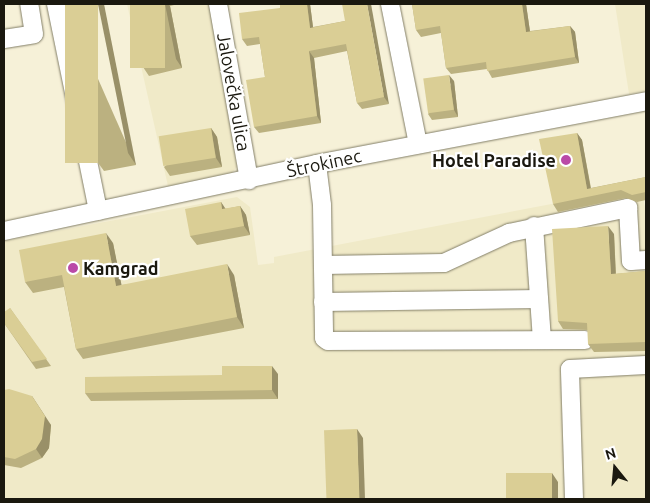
<!DOCTYPE html>
<html>
<head>
<meta charset="utf-8">
<style>
  body { margin:0 }
  #map { position:relative; width:650px; height:503px; overflow:hidden; background:#f6f1d8; font-family:Ubuntu,sans-serif }
  div>[style] { position:absolute }
  [style*='--x'] { left:calc(var(--x)*1px); top:calc(var(--y)*1px); width:calc(var(--w)*1px); rotate:calc(var(--a)*1deg) }
  .built>* { inset:0; background:#f0eac8 }
  .roads { filter:drop-shadow(0 0 1px #827e67) drop-shadow(0 0 1px #827e67) }
  .minor>* { height:18px; margin:-9px; padding:0 9px; transform-origin:9px; border-radius:9px; background:#fff }
  .wall>* { inset:0; background:#bbb180 }
  .shaded-wall>* { inset:0; background:#999068 }
  .building>* { inset:0; background:#dace95; transform-origin:0 0 }
  .dots>* { width:14px; height:14px; translate:-50% -50%; box-sizing:border-box; border:2px solid #fff; border-radius:50% }
  span { translate:-50% -50%; white-space:nowrap; text-align:center; line-height:1.15; -webkit-text-stroke:4.5px #fff; paint-order:stroke }
  .street-label { font-size:18px; color:#1a180f }
  .poi-label { font-size:18px; color:#1a180f; font-weight:700 }
  .right { translate:-100% -50%; text-align:right }
  .left { translate:0 -50%; text-align:left }
  .frame { position:absolute; inset:0; border:5px solid #1a180f; pointer-events:none }
  .north { position:absolute; left:590px; top:443px; width:50px; height:50px; -webkit-text-stroke:4px #fff; paint-order:stroke; rotate:343deg; font-size:14px; font-weight:700; line-height:20px; text-align:center; color:#1a180f }
  .north::after { content:''; display:block; margin:auto; width:18px; height:22px; background:#1a180f; clip-path:polygon(50% 0,100% 100%,50% 72%,0 100%) }
</style>
</head>
<body>
<div id="map">
  <div class="built">
    <div style="clip-path:polygon(127px 4px,209px 4px,237px 167px,228px 177px,168px 186px)"></div>
    <div style="clip-path:polygon(615px 4px,646px 4px,646px 91px,629px 94px)"></div>
    <div style="clip-path:polygon(641px 187px,646px 212px,646px 499px,4px 499px,4px 241px,237px 197px,250px 207px,258px 265px,274px 263px,274px 257px)"></div>
  </div>
  <div class="roads">
    <div class="minor">
      <div style="--x:56;--y:4;--w:211;--a:78.5"></div>
      <div style="--x:218;--y:4;--w:179;--a:80"></div>
      <div style="--x:390;--y:4;--w:143;--a:78.7"></div>
      <div style="--x:4;--y:39;--w:30;--a:-9"></div>
      <div style="--x:34;--y:34;--w:30;--a:-99"></div>
      <div style="--x:317;--y:164;--w:41;--a:83"></div>
      <div style="--x:322;--y:205;--w:133;--a:89.1"></div>
      <div style="--x:324;--y:338;--w:5;--a:37"></div>
      <div style="--x:328;--y:341;--w:257;--a:-0.2"></div>
      <div style="--x:534;--y:226;--w:114;--a:86"></div>
      <div style="--x:4;--y:231;--w:320;--a:-12.1"></div>
      <div style="--x:317;--y:164;--w:335;--a:-10.8"></div>
      <div style="--x:323;--y:265;--w:121;--a:-0.9"></div>
      <div style="--x:444;--y:263;--w:72;--a:-24.8"></div>
      <div style="--x:509;--y:233;--w:122;--a:-11.9"></div>
      <div style="--x:628;--y:208;--w:53;--a:86.8"></div>
      <div style="--x:631;--y:261;--w:15;--a:-4"></div>
      <div style="--x:323;--y:302;--w:216;--a:-0.8"></div>
      <div style="--x:574;--y:499;--w:130;--a:-91.8"></div>
      <div style="--x:570;--y:369;--w:76;--a:-3"></div>
    </div>
  </div>
  <div class="wall">
    <div style="clip-path:polygon(65px 4px,136px 165px,104px 171px,96px 160px)"></div>
    <div style="clip-path:polygon(130px 4px,178px 4px,170px 6px,182px 68px,149px 76px,143px 67px)"></div>
    <div style="clip-path:polygon(310px 4px,313px 27px,345px 21px,389px 104px,362px 109px,357px 103px,347px 51px,314px 58px,321px 123px,259px 133px,254px 127px,265px 77px,260px 44px,247px 46px,242px 39px,280px 8px)"></div>
    <div style="clip-path:polygon(412px 4px,526px 4px,530px 31px,570px 26px,575px 32px,579px 63px,492px 78px,487px 69px,451px 74px,446px 68px,441px 33px,421px 37px,416px 30px)"></div>
    <div style="clip-path:polygon(454px 81px,458px 117px,432px 120px,428px 114px)"></div>
    <div style="clip-path:polygon(211px 128px,217px 137px,222px 167px,170px 176px,164px 167px)"></div>
    <div style="clip-path:polygon(577px 133px,582px 140px,591px 188px,646px 177px,646px 200px,637px 202px,626px 198px,558px 212px,553px 204px)"></div>
    <div style="clip-path:polygon(221px 202px,225px 209px,240px 206px,246px 215px,250px 235px,197px 245px,190px 236px)"></div>
    <div style="clip-path:polygon(614px 234px,616px 274px,646px 271px,646px 351px,594px 352px,588px 344px,588px 330px,563px 329px,558px 321px)"></div>
    <div style="clip-path:polygon(113px 243px,121px 285px,234px 275px,244px 328px,83px 359px,76px 349px,64px 287px,33px 293px,25px 282px)"></div>
    <div style="clip-path:polygon(10px 308px,51px 366px,36px 369px,4px 323px)"></div>
    <div style="clip-path:polygon(278px 374px,278px 399px,91px 401px,85px 393px)"></div>
    <div style="clip-path:polygon(4px 390px,51px 425px,49px 448px,42px 458px,21px 468px,4px 465px)"></div>
  </div>
  <div class="shaded-wall">
    <div style="clip-path:polygon(98px 4px,104px 4px,136px 165px,128px 153px)"></div>
    <div style="clip-path:polygon(165px 4px,168px 4px,170px 6px,182px 68px,176px 59px)"></div>
    <div style="clip-path:polygon(307px 4px,310px 4px,314px 35px,310px 28px)"></div>
    <div style="clip-path:polygon(367px 4px,371px 4px,389px 104px,384px 97px)"></div>
    <div style="clip-path:polygon(522px 4px,526px 4px,531px 39px,526px 32px)"></div>
    <div style="clip-path:polygon(570px 26px,575px 32px,579px 63px,575px 57px)"></div>
    <div style="clip-path:polygon(309px 51px,314px 58px,321px 123px,317px 116px)"></div>
    <div style="clip-path:polygon(449px 75px,454px 81px,458px 117px,454px 110px)"></div>
    <div style="clip-path:polygon(211px 128px,217px 137px,222px 167px,216px 158px)"></div>
    <div style="clip-path:polygon(577px 133px,582px 140px,592px 196px,587px 189px)"></div>
    <div style="clip-path:polygon(221px 202px,227px 211px,222px 209px)"></div>
    <div style="clip-path:polygon(240px 206px,246px 215px,250px 235px,244px 226px)"></div>
    <div style="clip-path:polygon(608px 226px,614px 234px,616px 282px,611px 274px)"></div>
    <div style="clip-path:polygon(106px 233px,113px 243px,124px 297px,116px 286px)"></div>
    <div style="clip-path:polygon(227px 264px,234px 275px,244px 328px,237px 317px)"></div>
    <div style="clip-path:polygon(272px 366px,278px 374px,278px 399px,272px 390px)"></div>
    <div style="clip-path:polygon(32px 396px,51px 425px,49px 448px,42px 458px,36px 449px)"></div>
    <div style="clip-path:polygon(357px 429px,363px 438px,365px 499px,359px 499px)"></div>
    <div style="clip-path:polygon(552px 473px,558px 482px,558px 499px,552px 499px)"></div>
  </div>
  <div class="building">
    <div style="left:65px;top:4px;width:33px;height:159px"></div>
    <div style="left:130px;top:4px;width:35px;height:64px"></div>
    <div style="clip-path:polygon(280px 4px,307px 4px,310px 28px,345px 21px,342px 4px,367px 4px,384px 97px,357px 103px,346px 44px,309px 51px,317px 116px,254px 127px,246px 80px,265px 77px,259px 37px,242px 39px,239px 13px,280px 8px)"></div>
    <div style="clip-path:polygon(412px 4px,522px 4px,526px 32px,570px 26px,575px 57px,487px 71px,486px 62px,446px 68px,440px 26px,416px 30px)"></div>
    <div style="left:449px;top:75px;width:35px;height:26px;rotate:82deg"></div>
    <div style="clip-path:polygon(645px 125px,646px 125px,646px 155px)"></div>
    <div style="left:211px;top:128px;width:30px;height:53px;rotate:81deg"></div>
    <div style="clip-path:polygon(577px 133px,587px 189px,646px 177px,646px 192px,632px 195px,621px 190px,553px 204px,539px 139px)"></div>
    <div style="clip-path:polygon(221px 202px,222px 209px,240px 206px,244px 226px,190px 236px,185px 209px)"></div>
    <div style="clip-path:polygon(608px 226px,611px 274px,646px 271px,646px 342px,588px 344px,587px 323px,558px 321px,552px 229px)"></div>
    <div style="clip-path:polygon(106px 233px,116px 286px,227px 264px,237px 317px,76px 349px,62px 275px,25px 282px,19px 250px)"></div>
    <div style="clip-path:polygon(10px 308px,47px 359px,32px 362px,4px 323px,4px 312px)"></div>
    <div style="clip-path:polygon(222px 366px,272px 366px,272px 390px,85px 393px,85px 377px,222px 375px)"></div>
    <div style="clip-path:polygon(9px 389px,32px 396px,45px 416px,42px 439px,36px 449px,15px 459px,4px 457px,4px 390px)"></div>
    <div style="left:357px;top:429px;width:70px;height:33px;rotate:88deg"></div>
    <div style="left:552px;top:473px;width:26px;height:46px;rotate:90deg"></div>
    <div style="clip-path:polygon(292px 498px,292px 499px,216px 499px)"></div>
  </div>
  <div class="dots">
    <div style="left:566px;top:160px;background:#ba4aa7"></div>
    <div style="left:73px;top:268px;background:#ba4aa7"></div>
  </div>
  <div class="street-label">
    <span style="left:234px;top:92px;rotate:80deg">Jalovečka ulica</span>
    <span style="left:324px;top:163px;rotate:-12deg">Štrokinec</span>
  </div>
  <div class="poi-label">
    <span class="right" style="left:556px;top:160px">Hotel Paradise</span>
    <span class="left" style="left:83px;top:268px">Kamgrad</span>
  </div>
  <div class="frame"></div>
  <div class="north">N</div>
</div>
</body>
</html>
